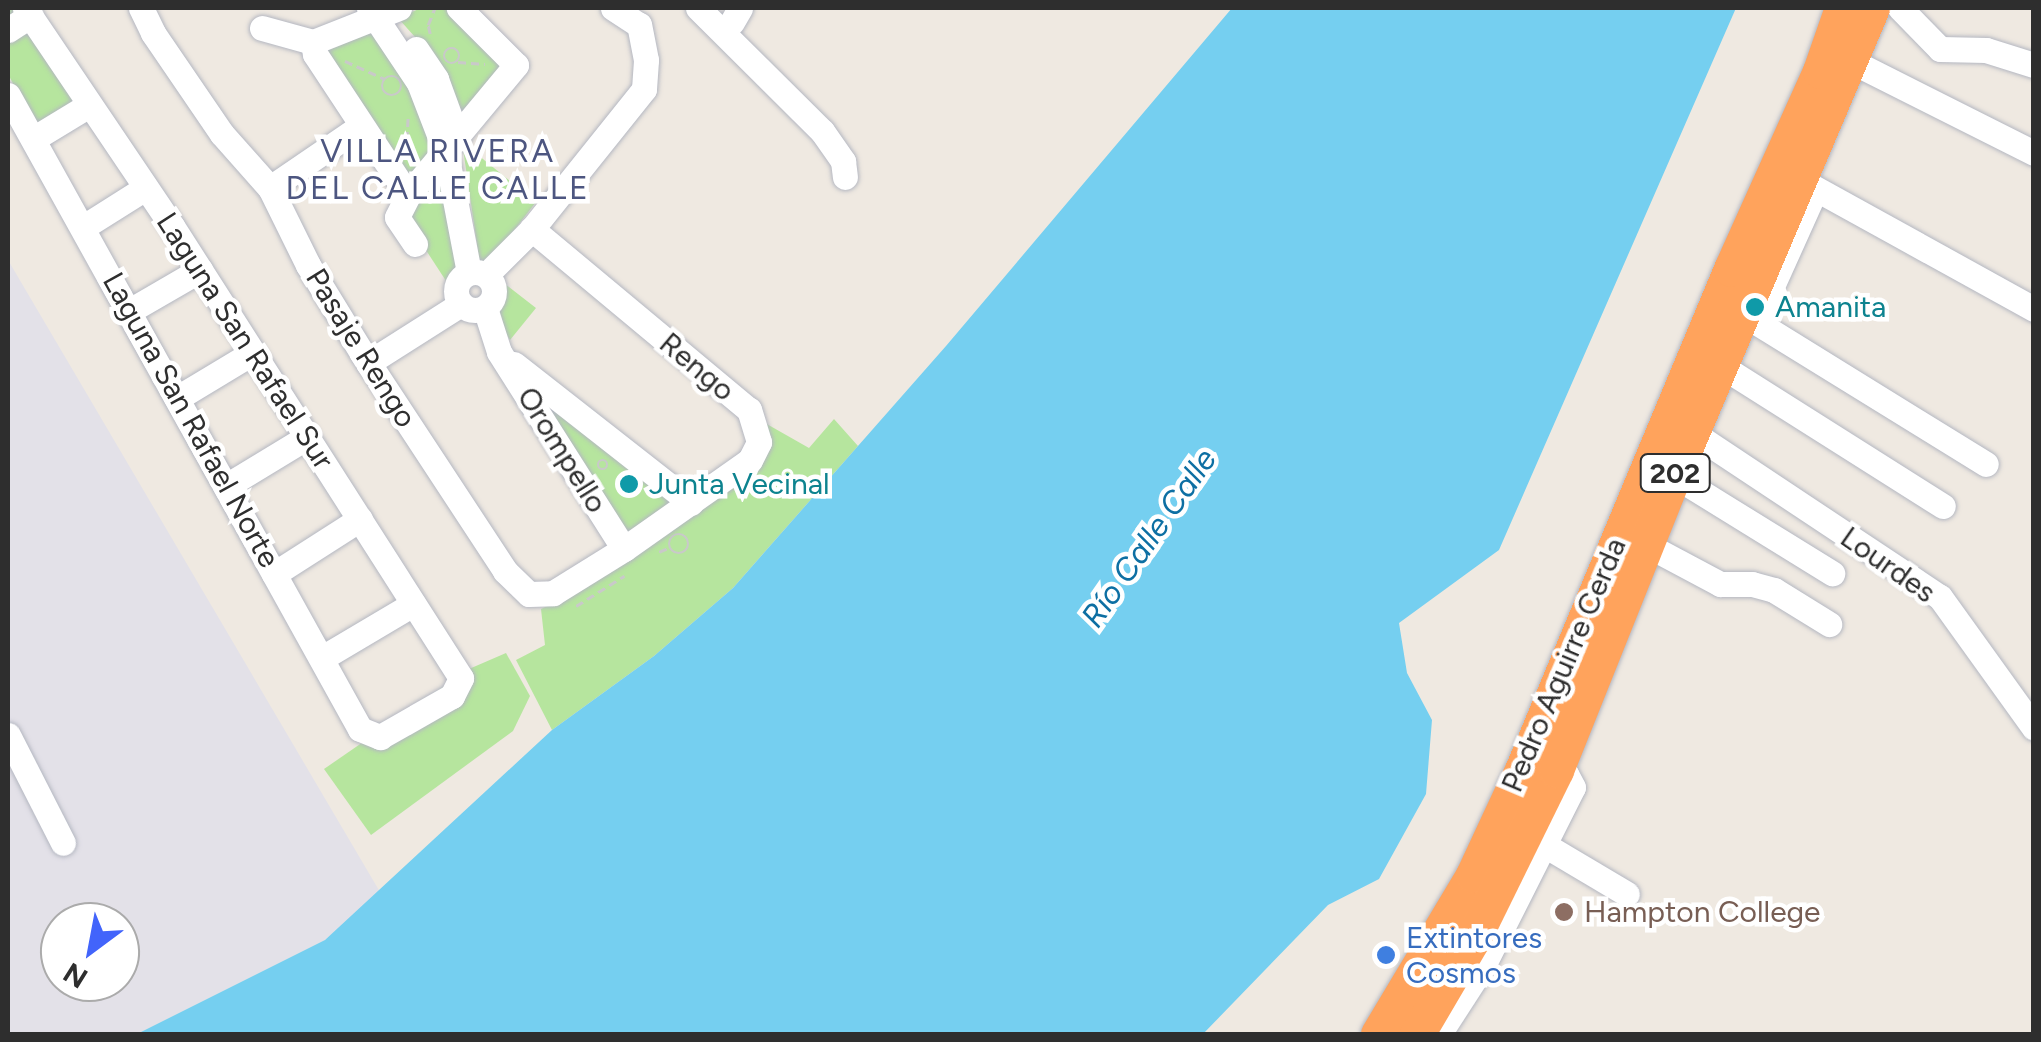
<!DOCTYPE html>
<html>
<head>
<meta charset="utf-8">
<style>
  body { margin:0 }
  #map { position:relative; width:2041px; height:1042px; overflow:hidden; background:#efe9e1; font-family:Figtree,sans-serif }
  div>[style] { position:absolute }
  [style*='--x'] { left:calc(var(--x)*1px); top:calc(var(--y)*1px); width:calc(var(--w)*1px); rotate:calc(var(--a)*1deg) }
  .industrial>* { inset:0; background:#e3e1e8 }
  .green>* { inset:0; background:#b6e59e }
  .water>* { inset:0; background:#75cff0 }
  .path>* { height:2.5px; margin-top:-1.25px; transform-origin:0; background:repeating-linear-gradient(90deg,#c9c9c9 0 8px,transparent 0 13px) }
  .path>.ring { margin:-1.25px; padding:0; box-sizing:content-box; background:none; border:2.5px solid #c9c9c9; border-radius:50% }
  .roads { filter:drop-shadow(0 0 2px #b4b7c1) drop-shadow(0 0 2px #b4b7c1) }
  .minor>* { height:25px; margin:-12.5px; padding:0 12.5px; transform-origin:12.5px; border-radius:12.5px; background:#fff }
  .minor>.ring { margin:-12.5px; padding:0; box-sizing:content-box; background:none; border:25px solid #fff; border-radius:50% }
  .highway>* { height:35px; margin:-17.5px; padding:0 17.5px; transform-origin:17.5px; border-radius:17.5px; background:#ffa35c }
  .dots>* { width:28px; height:28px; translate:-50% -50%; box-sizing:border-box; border:5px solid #fff; border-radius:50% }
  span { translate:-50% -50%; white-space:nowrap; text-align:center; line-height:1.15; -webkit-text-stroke:9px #fff; paint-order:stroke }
  .shield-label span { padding:2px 8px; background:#fff; border:2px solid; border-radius:8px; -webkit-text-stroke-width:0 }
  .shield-label { font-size:28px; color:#2e2e2e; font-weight:700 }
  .culture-label { font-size:30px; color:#0d838f }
  .left { translate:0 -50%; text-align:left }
  .street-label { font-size:30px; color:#2e2e2e }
  .education-label { font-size:30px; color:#785e54 }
  .shop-label { font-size:30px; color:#366cbe }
  .neighbourhood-label { font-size:32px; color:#4d5680; letter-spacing:2.5px }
  .water-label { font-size:32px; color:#0d6fa3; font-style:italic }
  .frame { position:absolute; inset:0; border:10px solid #2e2e2e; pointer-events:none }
  .north { position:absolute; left:40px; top:902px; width:100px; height:100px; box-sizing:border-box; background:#fff; border:2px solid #ababab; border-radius:50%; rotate:212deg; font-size:28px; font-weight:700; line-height:40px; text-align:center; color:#2e2e2e }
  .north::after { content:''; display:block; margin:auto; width:35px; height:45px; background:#4264fb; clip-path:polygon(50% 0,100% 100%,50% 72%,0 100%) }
</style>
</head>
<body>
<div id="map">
  <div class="industrial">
    <div style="clip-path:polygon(evenodd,8px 260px,380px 892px,325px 940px,137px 1034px,8px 1034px,8px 260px,60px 922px,120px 922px,120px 982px,60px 982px,60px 922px)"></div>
  </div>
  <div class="green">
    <div style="clip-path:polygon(8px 8px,14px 8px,76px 99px,44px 124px,33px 122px,8px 74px)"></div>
    <div style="clip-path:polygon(421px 8px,447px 8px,506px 67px,459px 125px,415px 37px,398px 18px)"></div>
    <div style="clip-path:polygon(372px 23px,406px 72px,439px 151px,409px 186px,321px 43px)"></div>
    <div style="clip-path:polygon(462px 142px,536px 202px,488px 264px,480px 265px)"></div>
    <div style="clip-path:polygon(445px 177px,461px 270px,450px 287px,405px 218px,435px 178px)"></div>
    <div style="clip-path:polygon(505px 284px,536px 308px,510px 340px,496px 317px,506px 298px)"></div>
    <div style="clip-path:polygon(537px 393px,670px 493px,669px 505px,629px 536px)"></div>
    <div style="clip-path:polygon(834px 419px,858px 446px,733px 588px,654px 656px,552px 730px,516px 660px,545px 645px,541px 609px,572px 594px,757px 465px,765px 423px,809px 448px)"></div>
    <div style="clip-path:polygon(506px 653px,530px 696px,513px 731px,371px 835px,324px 769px,469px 669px)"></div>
  </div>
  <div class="water">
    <div style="clip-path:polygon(1232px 8px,1736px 8px,1499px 550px,1399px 623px,1407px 673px,1432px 720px,1426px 794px,1379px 879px,1328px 905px,1203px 1034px,137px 1034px,325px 940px,552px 730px,654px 656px,733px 588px,946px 346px)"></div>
  </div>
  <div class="path">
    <div style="--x:430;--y:34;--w:9;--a:-103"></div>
    <div style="--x:428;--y:25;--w:18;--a:-68"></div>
    <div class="ring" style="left:444px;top:48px;width:13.5px;height:13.5px"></div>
    <div style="--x:345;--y:61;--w:44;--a:24.2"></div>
    <div style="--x:458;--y:62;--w:27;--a:4"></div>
    <div class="ring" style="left:382px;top:76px;width:17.5px;height:17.5px"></div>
    <div style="--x:406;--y:153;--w:36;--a:-87"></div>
    <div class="ring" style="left:598px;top:460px;width:7.5px;height:7.5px"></div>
    <div class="ring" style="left:669px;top:534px;width:17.5px;height:17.5px"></div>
    <div style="--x:659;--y:552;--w:12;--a:-24"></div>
    <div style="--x:576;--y:606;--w:57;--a:-32"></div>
  </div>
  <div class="roads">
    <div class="minor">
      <div style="--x:141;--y:8;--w:28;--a:64"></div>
      <div style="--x:153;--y:33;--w:122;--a:55.7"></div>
      <div style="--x:222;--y:134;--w:72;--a:48.4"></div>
      <div style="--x:270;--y:188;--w:86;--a:63.7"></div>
      <div style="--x:308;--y:265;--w:103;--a:58.5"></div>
      <div style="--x:362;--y:353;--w:261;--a:56.7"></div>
      <div style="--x:505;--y:571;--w:33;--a:44"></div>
      <div style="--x:529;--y:594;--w:24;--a:-2"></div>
      <div style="--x:553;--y:593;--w:84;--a:-31.8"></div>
      <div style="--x:624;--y:549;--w:154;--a:-35.2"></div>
      <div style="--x:750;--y:460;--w:20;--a:-63"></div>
      <div style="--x:759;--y:442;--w:34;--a:-107"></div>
      <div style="--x:749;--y:410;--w:283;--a:-140.2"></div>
      <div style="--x:369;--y:8;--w:90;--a:56.3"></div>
      <div style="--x:419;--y:83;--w:75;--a:68.9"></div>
      <div style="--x:446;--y:153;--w:122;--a:79.1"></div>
      <div style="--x:399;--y:8;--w:92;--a:158.4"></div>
      <div style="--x:313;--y:42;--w:12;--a:81"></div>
      <div style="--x:315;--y:54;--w:169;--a:56.6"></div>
      <div style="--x:698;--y:8;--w:175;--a:44.8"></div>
      <div style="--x:822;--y:131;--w:37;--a:55"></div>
      <div style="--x:843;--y:161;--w:16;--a:83"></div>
      <div style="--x:1900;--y:8;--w:57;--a:45.7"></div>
      <div style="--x:1940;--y:49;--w:46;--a:1.2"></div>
      <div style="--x:1986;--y:50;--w:50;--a:17.4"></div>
      <div style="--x:732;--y:22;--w:16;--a:-60"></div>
      <div style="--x:262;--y:28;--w:53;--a:15.4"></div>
      <div style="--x:8;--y:30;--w:27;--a:-33"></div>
      <div style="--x:416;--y:49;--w:36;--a:56"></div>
      <div style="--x:436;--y:79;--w:64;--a:69.9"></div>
      <div style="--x:1851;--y:61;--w:205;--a:26.7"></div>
      <div style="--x:8;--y:95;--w:725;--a:60.96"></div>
      <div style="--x:360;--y:729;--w:22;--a:22"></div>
      <div style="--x:380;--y:737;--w:83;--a:-29.7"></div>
      <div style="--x:452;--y:696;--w:20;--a:-63"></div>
      <div style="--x:461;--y:678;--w:536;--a:-122.59"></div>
      <div style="--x:172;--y:226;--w:263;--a:-124"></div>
      <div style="--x:33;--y:139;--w:66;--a:-31.3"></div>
      <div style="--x:1802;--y:181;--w:265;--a:28.9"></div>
      <div style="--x:270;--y:188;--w:110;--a:-34.3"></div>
      <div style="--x:85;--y:226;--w:71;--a:-32.3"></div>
      <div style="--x:415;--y:244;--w:32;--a:-124"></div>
      <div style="--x:397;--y:217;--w:25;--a:-63"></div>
      <div style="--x:408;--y:195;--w:169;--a:-50.3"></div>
      <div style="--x:516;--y:65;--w:81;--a:-135"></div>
      <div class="ring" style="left:456px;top:272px;width:13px;height:13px"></div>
      <div style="--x:486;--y:275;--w:65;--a:-45"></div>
      <div style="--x:532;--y:229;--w:179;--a:-51.3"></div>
      <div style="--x:644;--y:89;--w:29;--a:-86"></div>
      <div style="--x:646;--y:60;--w:36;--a:-101"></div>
      <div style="--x:639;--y:25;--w:31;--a:-147"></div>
      <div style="--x:485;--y:308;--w:46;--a:72.3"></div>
      <div style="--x:499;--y:352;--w:233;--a:57.6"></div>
      <div style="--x:131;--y:310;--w:80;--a:-30.1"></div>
      <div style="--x:1760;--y:313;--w:129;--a:-65.8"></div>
      <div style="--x:1756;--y:322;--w:270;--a:31.7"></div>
      <div style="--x:368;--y:363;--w:110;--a:-32.4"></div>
      <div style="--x:514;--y:364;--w:225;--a:38.1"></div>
      <div style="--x:1734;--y:374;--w:247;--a:32.3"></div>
      <div style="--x:179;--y:397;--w:85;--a:-31.1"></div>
      <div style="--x:1705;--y:441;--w:282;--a:33.6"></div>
      <div style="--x:1940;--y:597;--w:161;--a:54.3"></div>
      <div style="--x:1686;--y:483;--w:172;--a:31.7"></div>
      <div style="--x:228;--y:485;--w:92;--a:-31.3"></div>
      <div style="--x:1647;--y:545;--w:83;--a:28.1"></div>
      <div style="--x:1720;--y:584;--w:32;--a:0"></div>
      <div style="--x:1752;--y:584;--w:23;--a:15"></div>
      <div style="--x:1774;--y:590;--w:65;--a:31.7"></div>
      <div style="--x:274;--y:574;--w:102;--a:-32.6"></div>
      <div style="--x:322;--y:658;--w:106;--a:-30.7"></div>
      <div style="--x:8;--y:735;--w:121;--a:63"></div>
      <div style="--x:1546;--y:846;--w:94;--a:30.7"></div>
      <div style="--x:1439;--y:1034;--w:81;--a:-57.1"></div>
      <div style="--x:1483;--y:966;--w:200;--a:-63.3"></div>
      <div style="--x:1573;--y:787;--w:15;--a:-118"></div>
      <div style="--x:1566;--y:774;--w:11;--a:-158"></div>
    </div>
    <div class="highway">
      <div style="--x:1378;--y:1034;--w:185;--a:-59.1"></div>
      <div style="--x:1473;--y:875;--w:116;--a:-65"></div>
      <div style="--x:1522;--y:770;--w:543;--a:-67.36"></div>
      <div style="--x:1731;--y:269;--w:217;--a:-65.8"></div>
      <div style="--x:1820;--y:71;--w:67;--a:-70.8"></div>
      <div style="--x:1417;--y:1034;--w:110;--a:-59.5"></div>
      <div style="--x:1473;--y:939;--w:188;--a:-63.8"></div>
      <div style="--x:1556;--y:770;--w:315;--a:-68.2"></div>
      <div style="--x:1673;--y:477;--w:509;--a:-67.01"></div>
    </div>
  </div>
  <div class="dots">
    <div style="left:1755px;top:307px;background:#0f9aa8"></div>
    <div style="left:629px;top:484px;background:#0f9aa8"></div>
    <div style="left:1564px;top:912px;background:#8d6e63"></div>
    <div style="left:1386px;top:955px;background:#3f7fe0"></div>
  </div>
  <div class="shield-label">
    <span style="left:1675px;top:473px">202</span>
  </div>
  <div class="culture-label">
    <span class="left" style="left:1775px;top:307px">Amanita</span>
    <span class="left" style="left:649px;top:484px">Junta Vecinal</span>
  </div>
  <div class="street-label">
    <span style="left:245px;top:341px;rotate:57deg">Laguna San Rafael Sur</span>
    <span style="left:361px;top:348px;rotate:58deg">Pasaje Rengo</span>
    <span style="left:697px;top:367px;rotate:40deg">Rengo</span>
    <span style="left:191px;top:420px;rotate:61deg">Laguna San Rafael Norte</span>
    <span style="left:562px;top:450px;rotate:58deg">Orompello</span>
    <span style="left:1888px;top:565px;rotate:35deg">Lourdes</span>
    <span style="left:1564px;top:665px;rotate:-67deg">Pedro Aguirre Cerda</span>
  </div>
  <div class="education-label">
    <span class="left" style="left:1584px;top:912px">Hampton College</span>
  </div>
  <div class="shop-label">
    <span class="left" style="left:1406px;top:955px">Extintores<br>Cosmos</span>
  </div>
  <div class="neighbourhood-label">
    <span style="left:438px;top:170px">VILLA RIVERA<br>DEL CALLE CALLE</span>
  </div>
  <div class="water-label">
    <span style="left:1149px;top:538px;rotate:-55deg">Río Calle Calle</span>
  </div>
  <div class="frame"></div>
  <div class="north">N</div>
</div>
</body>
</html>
